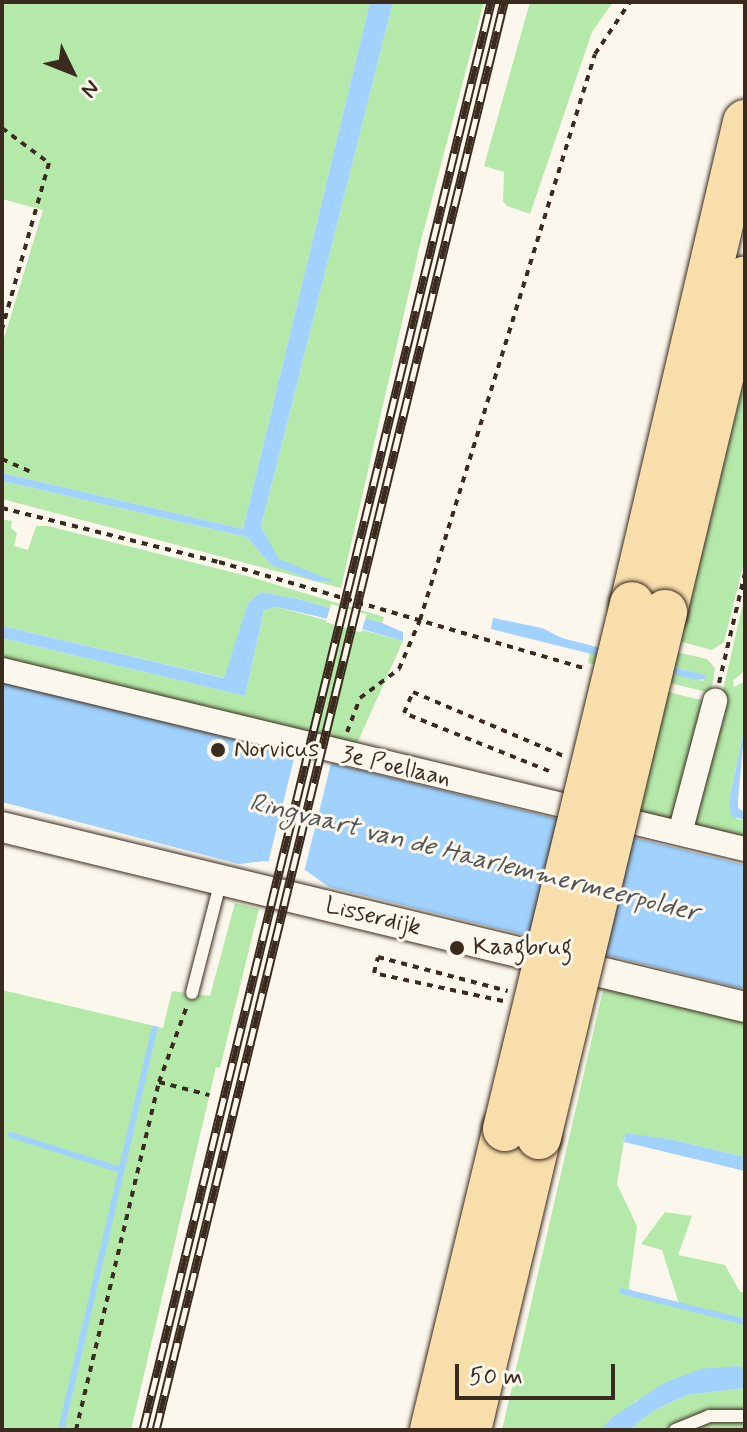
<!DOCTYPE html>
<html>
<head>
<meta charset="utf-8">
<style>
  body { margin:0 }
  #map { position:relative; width:747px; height:1432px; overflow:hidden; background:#fbf7ec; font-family:Mynerve,sans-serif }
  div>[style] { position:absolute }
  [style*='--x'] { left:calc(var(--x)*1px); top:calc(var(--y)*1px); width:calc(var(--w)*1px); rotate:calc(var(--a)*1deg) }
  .green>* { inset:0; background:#b4e9aa; transform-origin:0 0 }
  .water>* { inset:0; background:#a0d2fd }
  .pier>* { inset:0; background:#fbf7ec; transform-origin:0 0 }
  .stream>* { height:6px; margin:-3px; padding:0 3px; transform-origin:3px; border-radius:3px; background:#a0d2fd }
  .path>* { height:4px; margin-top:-2px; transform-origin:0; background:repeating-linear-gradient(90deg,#3b2a1e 0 6px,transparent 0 12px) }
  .roads { filter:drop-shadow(0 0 2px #3b2a1e) drop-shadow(0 0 2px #3b2a1e) }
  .service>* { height:12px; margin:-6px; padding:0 6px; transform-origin:6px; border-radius:6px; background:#fbf7ec }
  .minor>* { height:24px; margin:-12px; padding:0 12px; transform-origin:12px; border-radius:12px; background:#fbf7ec }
  .tertiary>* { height:30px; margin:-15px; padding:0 15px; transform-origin:15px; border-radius:15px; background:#fbf7ec }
  .motorway>* { height:44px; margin:-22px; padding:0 22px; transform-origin:22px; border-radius:22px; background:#f8deab }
  .rail>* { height:9px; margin-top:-4.5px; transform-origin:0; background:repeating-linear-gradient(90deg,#fbf7ec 0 18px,#3b2a1e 0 36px); box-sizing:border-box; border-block:2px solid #3b2a1e }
  .path-bridge>* { height:4px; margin-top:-2px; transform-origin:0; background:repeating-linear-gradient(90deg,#3b2a1e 0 6px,transparent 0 12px) }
  .bridges { filter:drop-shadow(0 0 2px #3b2a1e) drop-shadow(0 0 2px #3b2a1e) }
  .motorway-bridge>* { height:44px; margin:-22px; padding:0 22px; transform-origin:22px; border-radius:22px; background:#f8deab }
  .dots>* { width:22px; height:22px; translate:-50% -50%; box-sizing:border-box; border:4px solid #fbf7ec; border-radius:50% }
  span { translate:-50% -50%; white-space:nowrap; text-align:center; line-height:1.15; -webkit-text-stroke:6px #fbf7ec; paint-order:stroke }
  .poi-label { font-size:24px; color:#3b2a1e }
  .left { translate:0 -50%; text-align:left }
  .street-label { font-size:24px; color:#3b2a1e }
  .water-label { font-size:26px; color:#545456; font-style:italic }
  .frame { position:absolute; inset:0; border:4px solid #3b2a1e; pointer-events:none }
  .north { position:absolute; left:32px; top:32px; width:80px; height:80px; -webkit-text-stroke:6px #fbf7ec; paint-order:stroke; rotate:133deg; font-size:22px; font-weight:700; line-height:32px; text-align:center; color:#3b2a1e }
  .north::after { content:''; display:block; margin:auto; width:28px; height:36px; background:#3b2a1e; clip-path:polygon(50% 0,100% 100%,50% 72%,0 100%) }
  .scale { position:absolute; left:455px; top:1364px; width:160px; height:36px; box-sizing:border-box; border:4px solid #3b2a1e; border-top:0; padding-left:10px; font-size:24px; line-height:28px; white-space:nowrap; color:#3b2a1e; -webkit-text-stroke:6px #fbf7ec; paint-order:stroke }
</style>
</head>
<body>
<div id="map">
  <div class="green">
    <div style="clip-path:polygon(2px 2px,370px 2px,243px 529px,2px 473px,2px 345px,43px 210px,2px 199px)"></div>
    <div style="clip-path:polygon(393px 2px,484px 2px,420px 244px,341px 588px,2px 499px,2px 481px,247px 537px,270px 564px,330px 581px,278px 559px,261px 527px)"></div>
    <div style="clip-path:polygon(530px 2px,613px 2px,592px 32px,530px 214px,507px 206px,503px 201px,504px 172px,484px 166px)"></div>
    <div style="clip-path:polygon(745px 376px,745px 559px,724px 642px,712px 650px,671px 639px,678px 607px,703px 551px)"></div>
    <div style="clip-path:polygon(2px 519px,12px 521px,11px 528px,17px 533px,14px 546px,28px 550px,36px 526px,48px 526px,251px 577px,384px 617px,382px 623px,298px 599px,260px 592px,248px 603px,225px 678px,2px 626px)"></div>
    <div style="clip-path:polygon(745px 595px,745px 670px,733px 681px,734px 687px,745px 681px,745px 725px,729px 801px,737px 819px,745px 820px,745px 844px,697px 826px,694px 815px)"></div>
    <div style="clip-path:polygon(277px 607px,403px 641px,355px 748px,2px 662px,2px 638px,245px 696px,264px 610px)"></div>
    <div style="clip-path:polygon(610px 637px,707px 659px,715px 668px,711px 693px,588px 663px,590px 652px,703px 681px,704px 675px,607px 648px)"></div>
    <div style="left:665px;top:691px;width:41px;height:127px;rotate:14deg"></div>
    <div style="clip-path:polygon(235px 903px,259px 909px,220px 1068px,216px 1067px,131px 1430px,2px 1430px,2px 990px,163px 1028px,172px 991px,210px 996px)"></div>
    <div style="clip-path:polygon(604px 986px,745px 1019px,745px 1157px,669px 1139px,625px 1134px,617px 1184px,637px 1226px,628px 1294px,680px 1307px,662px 1250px,641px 1244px,665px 1212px,692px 1216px,678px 1255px,725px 1265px,740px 1292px,745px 1292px,745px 1368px,737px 1366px,636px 1401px,601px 1430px,502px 1430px)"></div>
    <div style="clip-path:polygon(745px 1388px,745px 1430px,629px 1430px,653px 1411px,687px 1395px)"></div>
  </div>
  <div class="water">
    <div style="clip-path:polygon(370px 2px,393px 2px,261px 527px,279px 559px,333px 581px,315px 581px,270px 564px,247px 537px,2px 481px,2px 473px,243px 529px)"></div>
    <div style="clip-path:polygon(260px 592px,298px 599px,382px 623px,403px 632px,403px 641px,320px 617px,277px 607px,264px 610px,245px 696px,2px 638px,2px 626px,224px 678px,248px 603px)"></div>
    <div style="clip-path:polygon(493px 618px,542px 628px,562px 638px,705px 675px,705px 679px,696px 680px,491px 629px)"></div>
    <div style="clip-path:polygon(2px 682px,745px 865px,745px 989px,329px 887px,305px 870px,265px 861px,239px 864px,2px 802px)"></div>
    <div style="clip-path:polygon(745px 725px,738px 799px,738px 808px,745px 812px,745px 820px,731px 816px,729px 801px)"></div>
    <div style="clip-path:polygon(625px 1133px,669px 1139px,745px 1157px,745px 1171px,624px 1142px)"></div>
    <div style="clip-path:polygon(737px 1366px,745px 1368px,745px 1388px,687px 1395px,653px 1411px,629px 1430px,601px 1430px,613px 1417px,664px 1383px,701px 1369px)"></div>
  </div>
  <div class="pier">
    <div style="left:331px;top:604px;width:37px;height:19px;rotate:16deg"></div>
    <div style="left:296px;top:751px;width:37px;height:118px;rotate:14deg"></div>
  </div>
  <div class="stream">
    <div style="--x:11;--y:1135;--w:115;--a:17.7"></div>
    <div style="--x:622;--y:1291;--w:127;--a:14.1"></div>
    <div style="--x:61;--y:1430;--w:412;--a:-76.9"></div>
  </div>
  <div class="path">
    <div style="--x:2;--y:128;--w:59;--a:36.7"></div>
    <div style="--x:49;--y:163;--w:173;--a:105.8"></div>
    <div style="--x:2;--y:459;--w:35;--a:24"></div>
    <div style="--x:2;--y:508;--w:224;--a:14"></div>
    <div style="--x:219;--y:562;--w:381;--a:16.2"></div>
    <div style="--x:719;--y:683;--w:113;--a:-76.7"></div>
    <div style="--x:347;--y:732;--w:36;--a:-69"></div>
    <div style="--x:360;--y:698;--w:49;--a:-36.6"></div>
    <div style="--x:399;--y:669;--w:53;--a:-66.8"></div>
    <div style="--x:420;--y:620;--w:592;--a:-72.82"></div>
    <div style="--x:595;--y:54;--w:63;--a:-56.1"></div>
    <div style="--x:503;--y:1001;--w:132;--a:-167.8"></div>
    <div style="--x:374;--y:973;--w:16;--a:-76"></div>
    <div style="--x:378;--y:957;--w:134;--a:14.7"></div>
    <div style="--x:159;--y:1082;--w:52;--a:14.6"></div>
    <div style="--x:76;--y:1430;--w:358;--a:-76.6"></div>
    <div style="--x:159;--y:1082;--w:81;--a:-69.8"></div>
  </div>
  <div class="roads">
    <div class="service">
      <div style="--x:192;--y:993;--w:117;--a:-75.6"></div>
      <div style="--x:675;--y:1430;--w:37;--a:-22"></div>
      <div style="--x:709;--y:1416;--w:36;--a:0"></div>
    </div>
    <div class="minor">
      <div style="--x:2;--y:670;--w:764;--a:13.55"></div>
      <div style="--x:680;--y:833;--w:137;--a:-75.1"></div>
    </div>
    <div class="tertiary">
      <div style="--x:2;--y:827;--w:764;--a:13.62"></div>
    </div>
    <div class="motorway">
      <div style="--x:632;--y:604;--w:495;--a:-76.8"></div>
      <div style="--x:665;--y:612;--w:343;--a:-76.5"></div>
      <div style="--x:432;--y:1430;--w:310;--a:-76.4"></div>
      <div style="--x:469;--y:1430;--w:301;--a:-76.6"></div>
    </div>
  </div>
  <div class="rail">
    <div style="--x:143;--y:1430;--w:1470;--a:-76.3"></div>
    <div style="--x:156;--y:1430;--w:1470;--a:-76.3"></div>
  </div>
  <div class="path-bridge">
    <div style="--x:549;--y:771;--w:156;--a:-158.2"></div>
    <div style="--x:404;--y:713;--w:23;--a:-67"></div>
    <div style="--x:413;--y:692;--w:164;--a:23"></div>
  </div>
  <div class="bridges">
    <div class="motorway-bridge">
      <div style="--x:505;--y:1129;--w:540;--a:-76.4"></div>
      <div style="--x:539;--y:1137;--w:540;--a:-76.5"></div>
    </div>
  </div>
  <div class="dots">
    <div style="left:218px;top:750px;background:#3b2a1e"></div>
    <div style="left:457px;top:948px;background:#3b2a1e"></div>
  </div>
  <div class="poi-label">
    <span class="left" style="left:234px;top:750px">Norvicus</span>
    <span class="left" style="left:473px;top:948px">Kaagbrug</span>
  </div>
  <div class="street-label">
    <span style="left:396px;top:767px;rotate:13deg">3e Poellaan</span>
    <span style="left:373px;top:917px;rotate:14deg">Lisserdijk</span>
  </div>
  <div class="water-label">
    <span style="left:474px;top:859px;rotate:14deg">Ringvaart van de Haarlemmermeerpolder</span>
  </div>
  <div class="frame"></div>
  <div class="north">N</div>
  <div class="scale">50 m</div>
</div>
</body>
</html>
